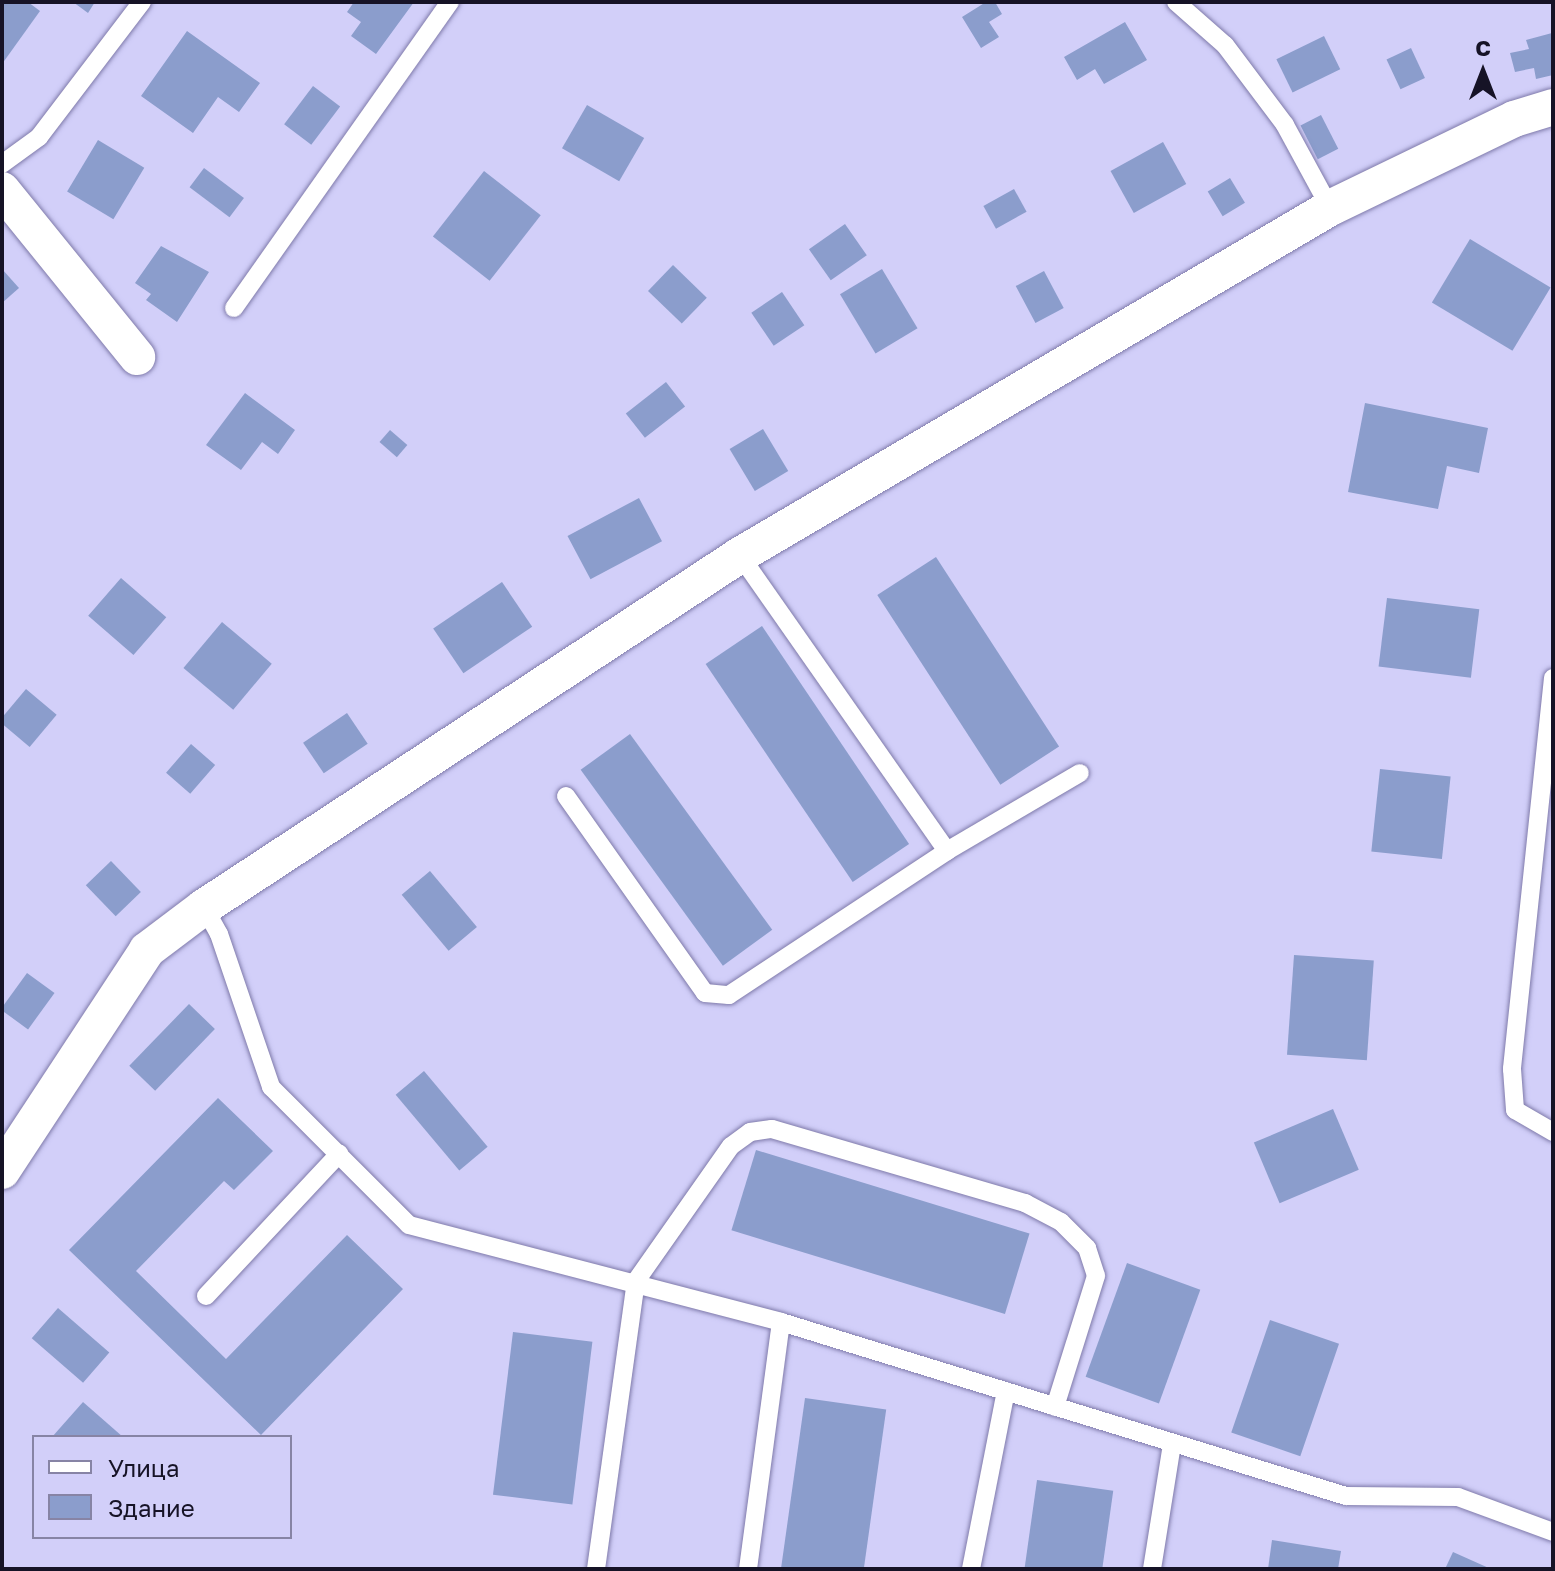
<!DOCTYPE html>
<html>
<head>
<meta charset="utf-8">
<style>
  body { margin:0 }
  #map { position:relative; width:1555px; height:1571px; overflow:hidden; background:#d2cff9; font-family:"Golos Text",sans-serif }
  div>[style] { position:absolute }
  [style*='--x'] { left:calc(var(--x)*1px); top:calc(var(--y)*1px); width:calc(var(--w)*1px); rotate:calc(var(--a)*1deg) }
  .building>* { inset:0; background:#8b9dcc; transform-origin:0 0 }
  .roads { filter:drop-shadow(0 0 2px #7f7aaa) drop-shadow(0 0 2px #7f7aaa) }
  .lane>* { height:18px; margin:-9px; padding:0 9px; transform-origin:9px; border-radius:9px; background:#fff }
  .street>* { height:36px; margin:-18px; padding:0 18px; transform-origin:18px; border-radius:18px; background:#fff }
  span { translate:-50% -50%; white-space:nowrap; text-align:center; line-height:1.15; -webkit-text-stroke:6px #d2cff9; paint-order:stroke }
  .frame { position:absolute; inset:0; border:4px solid #161326; pointer-events:none }
  .legend { position:absolute; left:32px; top:1435px; width:260px; height:104px; box-sizing:border-box; background:#d2cff9; border:2px solid #8784a5; margin:0; padding:10px 14px; list-style:none; font-size:24px; color:#161326 }
  .legend li { display:flex; align-items:center; gap:16px; height:40px }
  .legend b { width:40px; border:2px solid #8784a5 }
  .north { position:absolute; left:1443px; top:32px; width:80px; height:80px; -webkit-text-stroke:6px #d2cff9; paint-order:stroke; rotate:0deg; font-size:22px; font-weight:700; line-height:32px; text-align:center; color:#161326 }
  .north::after { content:''; display:block; margin:auto; width:28px; height:36px; background:#161326; clip-path:polygon(50% 0,100% 100%,50% 72%,0 100%) }
</style>
</head>
<body>
<div id="map">
  <div class="building">
    <div style="clip-path:polygon(2px 2px,28px 2px,40px 11px,2px 64px)"></div>
    <div style="clip-path:polygon(73px 2px,95px 2px,88px 13px)"></div>
    <div style="clip-path:polygon(354px 2px,414px 2px,376px 54px,351px 36px,361px 22px,347px 12px)"></div>
    <div style="clip-path:polygon(986px 2px,995px 2px,1002px 14px,989px 22px,999px 37px,981px 48px,962px 17px)"></div>
    <div style="clip-path:polygon(1125px 22px,1147px 60px,1104px 84px,1095px 69px,1077px 80px,1064px 57px)"></div>
    <div style="clip-path:polygon(187px 31px,260px 83px,239px 112px,218px 97px,193px 133px,141px 96px)"></div>
    <div style="clip-path:polygon(1552px 33px,1553px 75px,1536px 79px,1534px 68px,1515px 72px,1510px 53px,1529px 49px,1526px 40px)"></div>
    <div style="left:1324px;top:36px;width:37px;height:53px;rotate:64deg"></div>
    <div style="left:1411px;top:48px;width:33px;height:27px;rotate:65deg"></div>
    <div style="left:313px;top:86px;width:34px;height:48px;rotate:37deg"></div>
    <div style="left:587px;top:105px;width:66px;height:50px;rotate:30deg"></div>
    <div style="left:1321px;top:115px;width:38px;height:23px;rotate:63deg"></div>
    <div style="left:98px;top:140px;width:54px;height:60px;rotate:31deg"></div>
    <div style="left:1163px;top:142px;width:48px;height:60px;rotate:61deg"></div>
    <div style="left:204px;top:168px;width:50px;height:24px;rotate:37deg"></div>
    <div style="left:484px;top:171px;width:72px;height:83px;rotate:38deg"></div>
    <div style="left:1230px;top:178px;width:29px;height:26px;rotate:59deg"></div>
    <div style="left:1014px;top:189px;width:26px;height:35px;rotate:61deg"></div>
    <div style="left:845px;top:224px;width:38px;height:44px;rotate:55deg"></div>
    <div style="left:1470px;top:239px;width:94px;height:74px;rotate:31deg"></div>
    <div style="clip-path:polygon(161px 246px,209px 272px,177px 322px,146px 300px,151px 294px,135px 283px)"></div>
    <div style="left:673px;top:265px;width:47px;height:36px;rotate:44deg"></div>
    <div style="clip-path:polygon(2px 269px,19px 288px,2px 303px)"></div>
    <div style="left:882px;top:269px;width:69px;height:49px;rotate:59deg"></div>
    <div style="left:1044px;top:271px;width:42px;height:32px;rotate:62deg"></div>
    <div style="left:782px;top:292px;width:40px;height:37px;rotate:56deg"></div>
    <div style="left:666px;top:382px;width:31px;height:51px;rotate:52deg"></div>
    <div style="clip-path:polygon(245px 393px,295px 430px,278px 454px,262px 442px,241px 470px,206px 445px)"></div>
    <div style="clip-path:polygon(1365px 403px,1488px 428px,1479px 473px,1447px 466px,1438px 509px,1348px 492px)"></div>
    <div style="left:763px;top:429px;width:49px;height:39px;rotate:59deg"></div>
    <div style="left:390px;top:430px;width:23px;height:16px;rotate:41deg"></div>
    <div style="left:639px;top:498px;width:49px;height:81px;rotate:62deg"></div>
    <div style="left:936px;top:557px;width:226px;height:70px;rotate:57deg"></div>
    <div style="left:121px;top:578px;width:60px;height:50px;rotate:41deg"></div>
    <div style="left:502px;top:582px;width:54px;height:83px;rotate:56deg"></div>
    <div style="left:1387px;top:598px;width:93px;height:69px;rotate:7deg"></div>
    <div style="left:222px;top:622px;width:65px;height:60px;rotate:40deg"></div>
    <div style="left:762px;top:626px;width:263px;height:68px;rotate:56deg"></div>
    <div style="left:26px;top:689px;width:40px;height:42px;rotate:40deg"></div>
    <div style="left:347px;top:713px;width:37px;height:53px;rotate:56deg"></div>
    <div style="left:630px;top:734px;width:242px;height:61px;rotate:54deg"></div>
    <div style="left:191px;top:744px;width:32px;height:38px;rotate:41deg"></div>
    <div style="left:1380px;top:769px;width:71px;height:83px;rotate:6deg"></div>
    <div style="left:111px;top:861px;width:43px;height:35px;rotate:46deg"></div>
    <div style="left:430px;top:871px;width:73px;height:37px;rotate:50deg"></div>
    <div style="left:1294px;top:955px;width:80px;height:100px;rotate:4deg"></div>
    <div style="left:27px;top:973px;width:34px;height:45px;rotate:36deg"></div>
    <div style="left:189px;top:1004px;width:36px;height:86px;rotate:44deg"></div>
    <div style="left:424px;top:1071px;width:99px;height:37px;rotate:50deg"></div>
    <div style="clip-path:polygon(218px 1098px,273px 1151px,234px 1190px,224px 1181px,136px 1271px,226px 1359px,347px 1235px,403px 1289px,261px 1435px,69px 1250px)"></div>
    <div style="left:1333px;top:1109px;width:66px;height:86px;rotate:67deg"></div>
    <div style="left:756px;top:1150px;width:286px;height:84px;rotate:17deg"></div>
    <div style="left:1127px;top:1263px;width:78px;height:121px;rotate:20deg"></div>
    <div style="left:58px;top:1308px;width:68px;height:40px;rotate:41deg"></div>
    <div style="left:1270px;top:1320px;width:73px;height:119px;rotate:19deg"></div>
    <div style="left:513px;top:1332px;width:80px;height:164px;rotate:7deg"></div>
    <div style="left:805px;top:1398px;width:82px;height:172px;rotate:8deg"></div>
    <div style="clip-path:polygon(83px 1402px,123px 1437px,52px 1437px)"></div>
    <div style="left:1037px;top:1480px;width:77px;height:90px;rotate:8deg"></div>
    <div style="clip-path:polygon(1272px 1540px,1341px 1551px,1338px 1569px,1268px 1569px)"></div>
    <div style="clip-path:polygon(1453px 1552px,1491px 1569px,1445px 1569px)"></div>
  </div>
  <div class="roads">
    <div class="lane">
      <div style="--x:1176;--y:2;--w:65;--a:41.3"></div>
      <div style="--x:1225;--y:45;--w:100;--a:53.1"></div>
      <div style="--x:1285;--y:125;--w:94;--a:61.5"></div>
      <div style="--x:2;--y:164;--w:46;--a:-36.1"></div>
      <div style="--x:39;--y:137;--w:170;--a:-52.7"></div>
      <div style="--x:234;--y:308;--w:375;--a:-54.8"></div>
      <div style="--x:1553;--y:678;--w:393;--a:96"></div>
      <div style="--x:1512;--y:1069;--w:41;--a:85.8"></div>
      <div style="--x:1515;--y:1110;--w:44;--a:30.1"></div>
      <div style="--x:566;--y:796;--w:241;--a:54.8"></div>
      <div style="--x:705;--y:993;--w:24;--a:5"></div>
      <div style="--x:729;--y:995;--w:261;--a:-33.4"></div>
      <div style="--x:947;--y:851;--w:361;--a:-125"></div>
      <div style="--x:947;--y:851;--w:154;--a:-30.4"></div>
      <div style="--x:204;--y:907;--w:31;--a:61"></div>
      <div style="--x:219;--y:934;--w:162;--a:71.2"></div>
      <div style="--x:271;--y:1087;--w:195;--a:45"></div>
      <div style="--x:409;--y:1225;--w:384;--a:14.6"></div>
      <div style="--x:781;--y:1322;--w:591;--a:17.12"></div>
      <div style="--x:1346;--y:1496;--w:112;--a:0.5"></div>
      <div style="--x:1458;--y:1497;--w:101;--a:20.2"></div>
      <div style="--x:206;--y:1296;--w:195;--a:-46.9"></div>
      <div style="--x:596;--y:1569;--w:291;--a:-82.1"></div>
      <div style="--x:636;--y:1281;--w:165;--a:-54.9"></div>
      <div style="--x:731;--y:1146;--w:24;--a:-36"></div>
      <div style="--x:750;--y:1132;--w:22;--a:-8"></div>
      <div style="--x:772;--y:1129;--w:264;--a:16.3"></div>
      <div style="--x:1025;--y:1203;--w:41;--a:27.8"></div>
      <div style="--x:1061;--y:1222;--w:37;--a:45"></div>
      <div style="--x:1087;--y:1248;--w:29;--a:72"></div>
      <div style="--x:1096;--y:1276;--w:137;--a:107.4"></div>
      <div style="--x:748;--y:1569;--w:249;--a:-82.4"></div>
      <div style="--x:971;--y:1569;--w:181;--a:-78.9"></div>
      <div style="--x:1152;--y:1569;--w:127;--a:-80.9"></div>
    </div>
    <div class="street">
      <div style="--x:2;--y:190;--w:215;--a:51"></div>
      <div style="--x:2;--y:1171;--w:264;--a:-56.7"></div>
      <div style="--x:147;--y:950;--w:71;--a:-37"></div>
      <div style="--x:204;--y:907;--w:641;--a:-33.29"></div>
      <div style="--x:740;--y:555;--w:684;--a:-30.46"></div>
      <div style="--x:1330;--y:208;--w:204;--a:-25.8"></div>
      <div style="--x:1514;--y:119;--w:41;--a:-17.1"></div>
    </div>
  </div>
  <div class="frame"></div>
  <ul class="legend">
  <li><b style="height:10px;background:#fff"></b>Улица</li>
  <li><b style="height:22px;background:#8b9dcc"></b>Здание</li>
  </ul>
  <div class="north">С</div>
</div>
</body>
</html>
